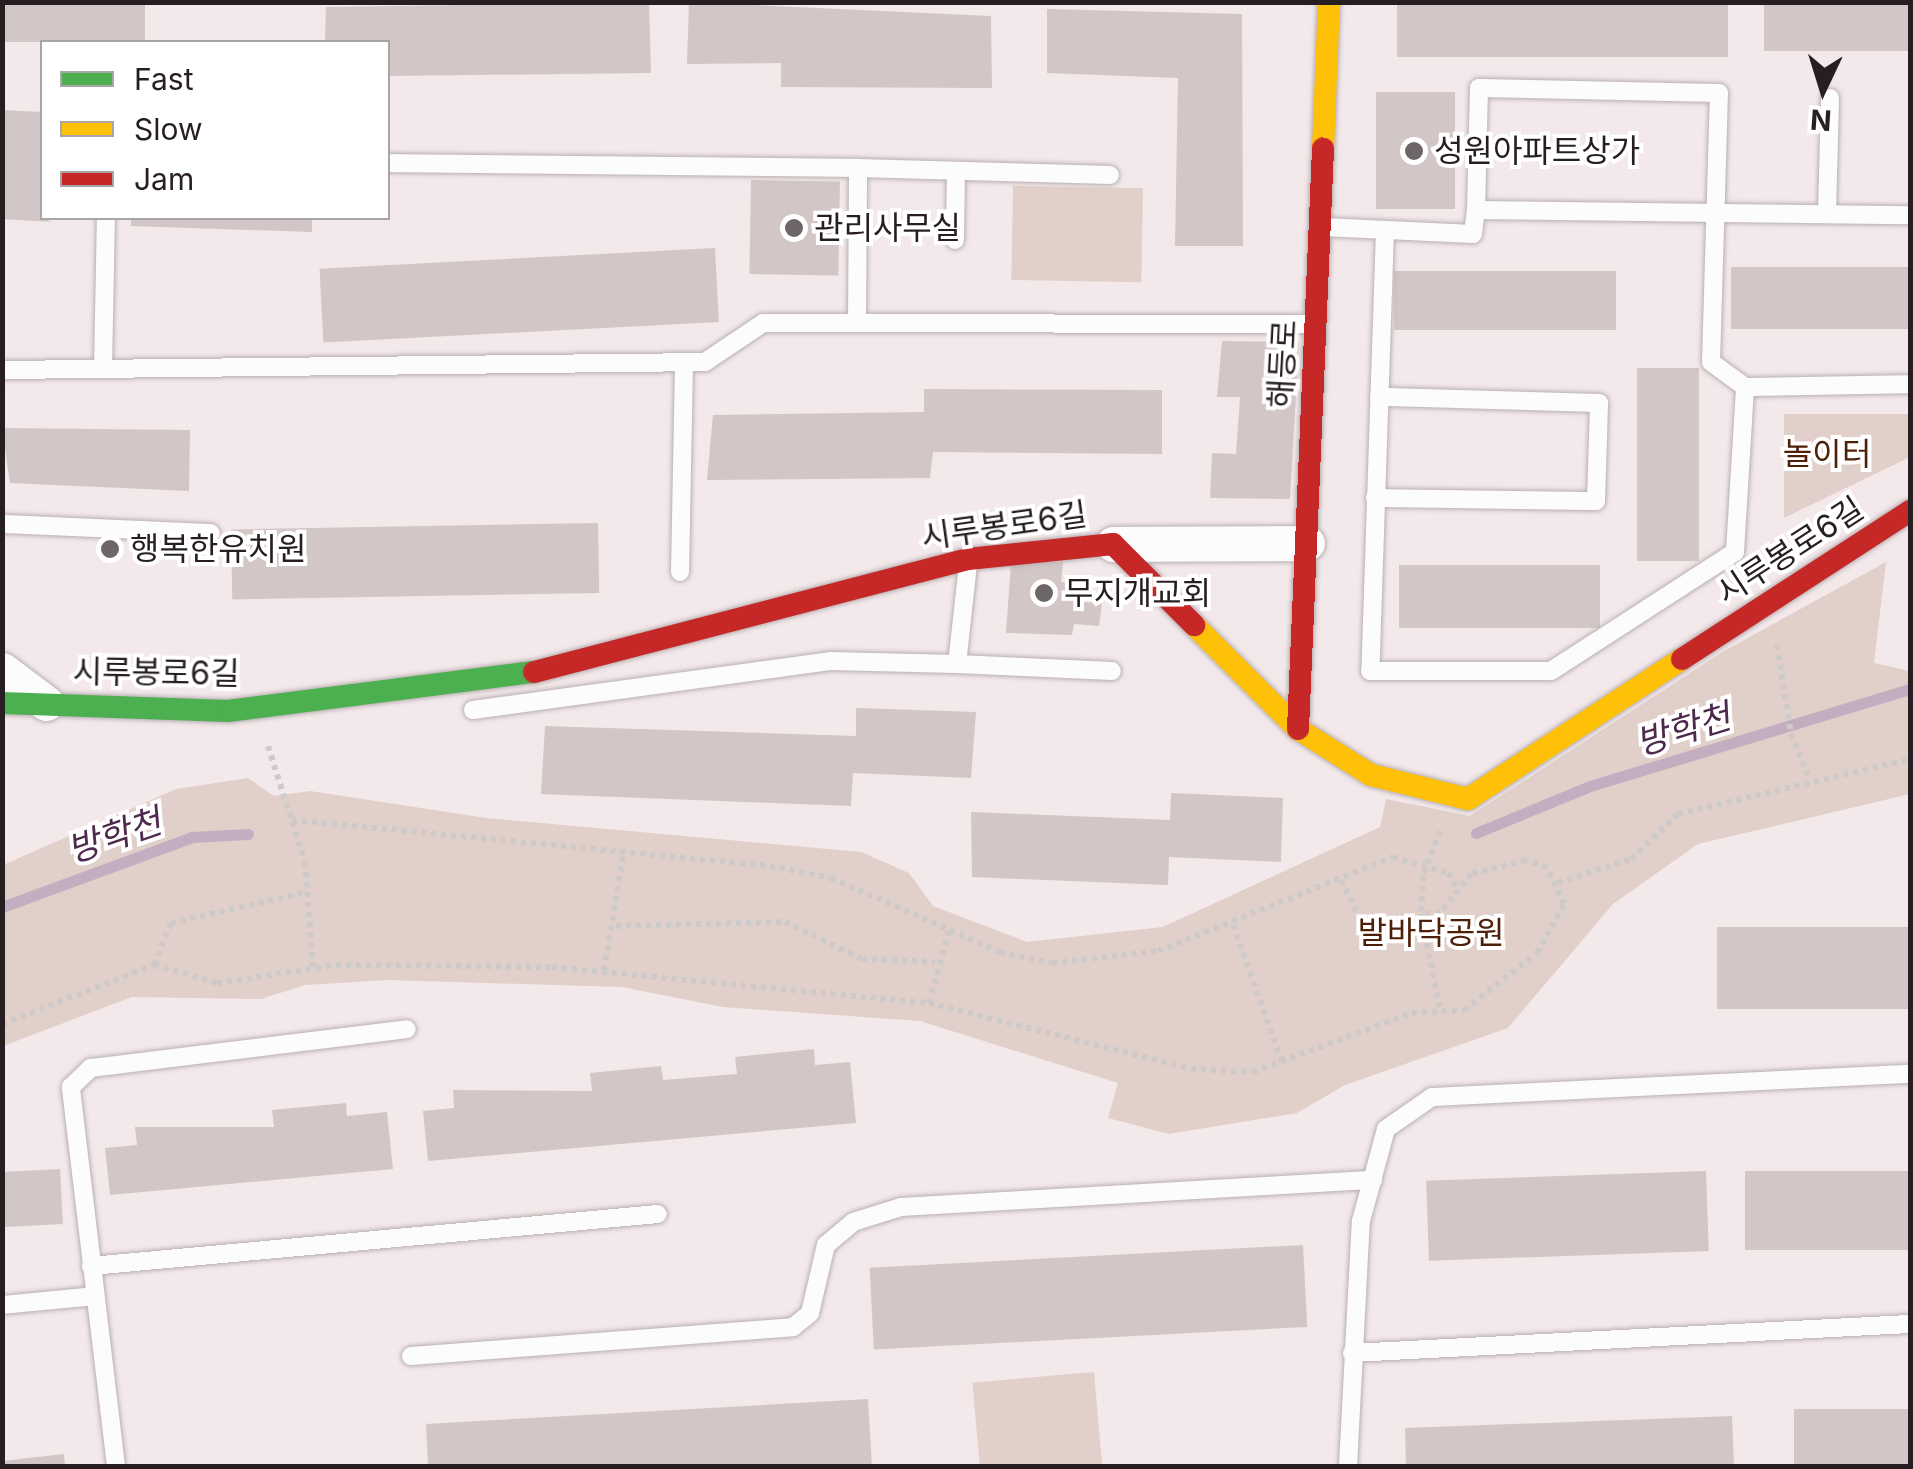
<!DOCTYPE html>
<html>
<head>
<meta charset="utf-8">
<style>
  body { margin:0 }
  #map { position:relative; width:1913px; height:1469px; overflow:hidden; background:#f3e8ea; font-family:Inter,"Noto Sans KR",sans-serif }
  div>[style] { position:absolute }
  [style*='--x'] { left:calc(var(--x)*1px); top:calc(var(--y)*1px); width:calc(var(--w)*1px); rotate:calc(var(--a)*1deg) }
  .green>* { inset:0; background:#e1cfca; transform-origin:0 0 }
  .stream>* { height:11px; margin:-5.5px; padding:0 5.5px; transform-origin:5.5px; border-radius:5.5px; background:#c3aec1 }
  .building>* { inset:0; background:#d3c6c6; transform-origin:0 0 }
  .path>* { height:6px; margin-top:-3px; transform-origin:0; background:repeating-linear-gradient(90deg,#cecaca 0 5px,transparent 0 10px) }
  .roads { filter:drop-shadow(0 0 2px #b9b0b1) drop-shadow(0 0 2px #b9b0b1) }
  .lane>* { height:18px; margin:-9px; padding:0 9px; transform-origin:9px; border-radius:9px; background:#fdfcfc }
  .street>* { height:35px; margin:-17.5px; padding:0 17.5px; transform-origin:17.5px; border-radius:17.5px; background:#fdfcfc }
  .fast>* { height:22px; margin:-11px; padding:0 11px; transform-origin:11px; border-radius:11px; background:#4caf50 }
  .slow>* { height:22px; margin:-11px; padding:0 11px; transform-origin:11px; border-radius:11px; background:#ffc107 }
  .jam>* { height:22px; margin:-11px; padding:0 11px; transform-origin:11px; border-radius:11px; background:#c62828 }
  .dots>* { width:28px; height:28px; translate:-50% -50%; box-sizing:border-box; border:5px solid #fff; border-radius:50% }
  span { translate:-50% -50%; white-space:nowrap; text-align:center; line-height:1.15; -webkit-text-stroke:8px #fff; paint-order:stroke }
  .poi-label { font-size:32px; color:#261e20 }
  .left { translate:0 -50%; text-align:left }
  .street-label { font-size:32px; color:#261e20 }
  .park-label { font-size:32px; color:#4e2007 }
  .water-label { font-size:35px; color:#4d294e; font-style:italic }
  .frame { position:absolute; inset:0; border:5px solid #261e20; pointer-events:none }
  .legend { position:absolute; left:40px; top:40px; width:350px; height:180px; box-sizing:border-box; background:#fff; border:2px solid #a8a5a6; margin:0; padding:12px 18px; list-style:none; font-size:30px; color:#261e20 }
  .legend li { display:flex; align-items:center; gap:20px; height:50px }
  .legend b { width:50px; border:2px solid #a8a5a6 }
  .north { position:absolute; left:1773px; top:40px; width:100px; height:100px; -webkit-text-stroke:8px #fff; paint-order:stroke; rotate:184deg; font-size:28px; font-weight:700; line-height:40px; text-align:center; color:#261e20 }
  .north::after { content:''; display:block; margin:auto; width:35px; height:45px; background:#261e20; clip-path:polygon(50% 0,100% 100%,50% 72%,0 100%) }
</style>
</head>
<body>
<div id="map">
  <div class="green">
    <div style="left:1013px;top:186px;width:130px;height:94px;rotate:1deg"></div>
    <div style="clip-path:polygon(1784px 414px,1910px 414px,1910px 457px,1784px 518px)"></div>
    <div style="clip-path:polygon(1886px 562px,1874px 663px,1910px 671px,1910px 794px,1698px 844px,1613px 904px,1508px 1028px,1345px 1085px,1297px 1113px,1169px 1134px,1108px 1118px,1118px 1083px,920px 1021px,723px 1007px,622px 987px,387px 980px,305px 985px,261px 999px,132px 997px,3px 1046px,3px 865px,176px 789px,248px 778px,274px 796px,310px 791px,486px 818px,861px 852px,909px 873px,933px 906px,1027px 942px,1163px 927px,1380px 827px,1386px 799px,1470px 816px,1724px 651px)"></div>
    <div style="left:1094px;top:1372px;width:94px;height:122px;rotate:85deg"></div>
  </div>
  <div class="stream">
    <div style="--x:1476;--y:833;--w:123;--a:-22.4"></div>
    <div style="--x:1590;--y:786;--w:334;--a:-16.9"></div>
    <div style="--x:2;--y:907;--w:202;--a:-20.2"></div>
    <div style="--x:192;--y:837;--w:56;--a:-3.1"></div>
  </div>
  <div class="building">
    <div style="left:2px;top:2px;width:143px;height:40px"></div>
    <div style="clip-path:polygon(649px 2px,651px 73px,388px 76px,388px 42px,325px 42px,326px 7px)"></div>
    <div style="clip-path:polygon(689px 2px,991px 16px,992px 88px,781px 87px,781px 63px,687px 64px)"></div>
    <div style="left:1397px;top:2px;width:331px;height:55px"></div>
    <div style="left:1764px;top:2px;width:146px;height:49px"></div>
    <div style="clip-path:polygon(1047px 9px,1242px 14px,1243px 246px,1175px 246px,1178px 78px,1047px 73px)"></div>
    <div style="left:1455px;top:92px;width:117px;height:79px;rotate:90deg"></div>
    <div style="clip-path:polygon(2px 110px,42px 112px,42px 218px,52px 222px,2px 219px)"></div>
    <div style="left:751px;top:180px;width:89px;height:94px;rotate:1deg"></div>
    <div style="clip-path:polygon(131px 218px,312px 218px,312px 232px,131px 226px)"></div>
    <div style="left:715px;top:248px;width:74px;height:396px;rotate:87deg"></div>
    <div style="left:1910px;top:267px;width:62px;height:179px;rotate:90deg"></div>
    <div style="left:1394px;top:271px;width:222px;height:59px"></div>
    <div style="clip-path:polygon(1222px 341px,1299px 342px,1290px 499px,1210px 498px,1212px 453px,1236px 454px,1240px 397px,1217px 397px)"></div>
    <div style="left:1637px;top:368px;width:62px;height:193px"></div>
    <div style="clip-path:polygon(924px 389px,1162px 390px,1162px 454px,933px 452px,930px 478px,707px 480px,713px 415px,924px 412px)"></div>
    <div style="clip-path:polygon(2px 428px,190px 430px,189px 491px,10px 483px)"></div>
    <div style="left:598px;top:523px;width:70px;height:367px;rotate:89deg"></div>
    <div style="clip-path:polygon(1011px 562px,1063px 562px,1061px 582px,1080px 584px,1079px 602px,1102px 603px,1099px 626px,1074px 624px,1072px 635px,1006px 633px)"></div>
    <div style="left:1600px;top:565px;width:63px;height:201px;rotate:90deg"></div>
    <div style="clip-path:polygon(856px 708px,976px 712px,971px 778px,853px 773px,851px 806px,541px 794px,545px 726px,856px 736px)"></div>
    <div style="clip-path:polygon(1171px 793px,1283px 798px,1281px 862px,1169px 857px,1168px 885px,972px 877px,971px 812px,1170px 820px)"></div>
    <div style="left:1910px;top:927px;width:82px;height:193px;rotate:90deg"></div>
    <div style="clip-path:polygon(814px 1049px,815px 1065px,850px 1062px,856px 1123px,428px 1161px,423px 1111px,454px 1108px,453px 1090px,592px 1091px,590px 1073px,661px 1066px,663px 1080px,737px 1074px,735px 1057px)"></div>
    <div style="clip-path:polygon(346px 1103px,347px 1116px,387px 1112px,393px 1169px,110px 1195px,105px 1148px,137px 1145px,135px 1127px,274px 1127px,272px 1110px)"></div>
    <div style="left:60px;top:1169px;width:55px;height:58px;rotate:87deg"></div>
    <div style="left:1706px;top:1171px;width:80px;height:280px;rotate:88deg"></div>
    <div style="left:1910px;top:1171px;width:79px;height:165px;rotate:90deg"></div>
    <div style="left:1303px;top:1245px;width:82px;height:434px;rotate:87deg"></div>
    <div style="clip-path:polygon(868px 1399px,872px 1466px,428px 1466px,426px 1424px)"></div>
    <div style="left:1910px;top:1409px;width:57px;height:116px;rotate:90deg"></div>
    <div style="clip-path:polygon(1732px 1416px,1734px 1466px,1406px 1466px,1405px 1428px)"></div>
    <div style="clip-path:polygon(64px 1454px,65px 1466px,2px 1466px,2px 1461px)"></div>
  </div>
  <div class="path">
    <div style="--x:1777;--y:645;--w:90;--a:81.1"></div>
    <div style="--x:1791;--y:734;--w:48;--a:67.8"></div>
    <div style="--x:268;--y:746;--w:122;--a:72.3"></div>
    <div style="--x:305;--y:862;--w:107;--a:85.7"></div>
    <div style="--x:292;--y:820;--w:480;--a:5.5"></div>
    <div style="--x:770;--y:866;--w:62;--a:11.1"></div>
    <div style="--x:831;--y:878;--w:184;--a:23.6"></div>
    <div style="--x:1000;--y:952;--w:53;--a:11.9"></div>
    <div style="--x:1052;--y:963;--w:107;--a:-6.5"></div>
    <div style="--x:1158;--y:951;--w:253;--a:-21.8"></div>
    <div style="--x:1393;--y:857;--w:57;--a:16.2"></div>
    <div style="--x:1448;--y:873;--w:17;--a:57"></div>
    <div style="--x:1440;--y:831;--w:48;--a:110.7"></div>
    <div style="--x:1423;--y:876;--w:38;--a:93"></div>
    <div style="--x:1421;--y:914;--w:101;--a:78.6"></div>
    <div style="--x:1341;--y:880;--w:48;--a:64"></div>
    <div style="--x:1558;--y:883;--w:77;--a:-18.2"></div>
    <div style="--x:1631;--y:859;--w:65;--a:-43.8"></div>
    <div style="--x:1678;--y:814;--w:238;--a:-13.3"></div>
    <div style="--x:1233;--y:925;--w:145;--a:70.3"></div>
    <div style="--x:616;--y:926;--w:169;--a:-1.4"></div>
    <div style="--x:785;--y:922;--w:85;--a:25.7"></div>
    <div style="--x:862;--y:959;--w:73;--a:2.4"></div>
    <div style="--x:154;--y:965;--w:45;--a:-68"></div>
    <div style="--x:171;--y:923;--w:140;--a:-12.8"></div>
    <div style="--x:604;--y:970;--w:122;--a:-80.5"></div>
    <div style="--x:929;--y:1003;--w:75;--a:-74.5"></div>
    <div style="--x:2;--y:1024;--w:163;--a:-21.2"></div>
    <div style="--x:154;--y:965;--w:66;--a:15.9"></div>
    <div style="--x:217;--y:983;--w:120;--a:-8.6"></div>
    <div style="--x:336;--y:965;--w:216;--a:0.5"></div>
    <div style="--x:552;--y:967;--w:379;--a:5.5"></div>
    <div style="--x:929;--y:1003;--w:270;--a:14.1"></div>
    <div style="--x:1191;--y:1069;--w:62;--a:2.8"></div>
    <div style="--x:1253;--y:1072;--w:170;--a:-20.4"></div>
    <div style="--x:1412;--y:1013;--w:52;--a:-3.3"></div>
    <div style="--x:1464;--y:1010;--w:93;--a:-38"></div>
    <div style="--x:1537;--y:953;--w:56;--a:-61.1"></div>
    <div style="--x:1564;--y:904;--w:41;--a:-114.7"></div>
    <div style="--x:1547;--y:867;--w:22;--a:-162"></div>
    <div style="--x:1526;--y:860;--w:57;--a:165.7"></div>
    <div style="--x:1471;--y:874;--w:50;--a:128.5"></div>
    <div style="--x:1440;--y:913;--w:19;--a:177"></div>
  </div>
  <div class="roads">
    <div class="lane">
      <div style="--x:388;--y:163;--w:470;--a:0.6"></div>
      <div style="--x:1827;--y:214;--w:116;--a:-88.5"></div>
      <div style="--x:1323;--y:227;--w:150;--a:2.7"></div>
      <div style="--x:1473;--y:234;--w:24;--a:-83"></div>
      <div style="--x:1476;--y:210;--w:434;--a:0.7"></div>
      <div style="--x:1385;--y:230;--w:441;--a:91.9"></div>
      <div style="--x:1370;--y:671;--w:181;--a:0"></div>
      <div style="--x:1551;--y:671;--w:219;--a:-32.9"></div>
      <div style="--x:1735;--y:552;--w:165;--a:-86.5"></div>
      <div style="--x:1745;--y:387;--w:42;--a:-143.7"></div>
      <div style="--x:1711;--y:362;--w:269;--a:-88.3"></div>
      <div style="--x:1719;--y:93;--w:240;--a:-178.8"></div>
      <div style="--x:1479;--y:88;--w:122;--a:91.4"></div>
      <div style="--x:955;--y:240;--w:69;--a:-89.2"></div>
      <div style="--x:857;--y:323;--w:155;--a:-89.6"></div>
      <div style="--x:858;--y:168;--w:252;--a:1.6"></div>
      <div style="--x:103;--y:369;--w:151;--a:-88.9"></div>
      <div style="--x:2;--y:370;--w:703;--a:-0.65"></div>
      <div style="--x:705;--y:362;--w:70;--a:-33.9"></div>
      <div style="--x:763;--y:323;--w:549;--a:0.1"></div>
      <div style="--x:1745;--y:387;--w:165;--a:-1"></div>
      <div style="--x:1375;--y:498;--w:221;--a:0.8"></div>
      <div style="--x:1596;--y:501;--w:98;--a:-88.2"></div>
      <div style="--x:1599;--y:403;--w:220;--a:-178.4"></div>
      <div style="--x:2;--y:524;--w:209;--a:2.5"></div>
      <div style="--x:680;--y:572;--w:209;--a:-88.9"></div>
      <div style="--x:957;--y:664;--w:155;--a:2.6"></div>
      <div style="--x:473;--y:710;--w:360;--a:-7.8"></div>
      <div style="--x:830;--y:661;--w:127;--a:1.4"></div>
      <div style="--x:957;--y:664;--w:100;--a:-83.7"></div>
      <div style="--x:91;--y:1266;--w:569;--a:-5.24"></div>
      <div style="--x:2;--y:1305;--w:93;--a:-5.5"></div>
      <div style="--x:1352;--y:1353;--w:559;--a:-2.98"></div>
      <div style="--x:411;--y:1356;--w:383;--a:-4.3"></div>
      <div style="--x:793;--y:1327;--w:22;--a:-39"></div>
      <div style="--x:810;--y:1313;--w:70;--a:-76.8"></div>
      <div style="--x:826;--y:1245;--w:35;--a:-40"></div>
      <div style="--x:853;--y:1222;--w:50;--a:-17.4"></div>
      <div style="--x:901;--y:1207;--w:473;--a:-3.3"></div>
      <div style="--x:116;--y:1466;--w:382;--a:-96.8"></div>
      <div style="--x:71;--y:1087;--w:28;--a:-44"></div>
      <div style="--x:91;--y:1068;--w:318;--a:-7"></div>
      <div style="--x:1348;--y:1466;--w:245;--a:-87"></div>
      <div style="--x:1361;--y:1221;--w:95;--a:-74.8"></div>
      <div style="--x:1386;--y:1129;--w:56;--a:-34.8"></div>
      <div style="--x:1432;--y:1097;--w:479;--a:-2.8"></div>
    </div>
    <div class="street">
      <div style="--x:1113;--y:544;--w:194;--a:-0.3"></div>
      <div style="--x:2;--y:670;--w:55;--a:36.9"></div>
    </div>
    <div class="fast">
      <div style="--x:2;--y:703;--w:226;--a:2"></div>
      <div style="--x:228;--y:711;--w:308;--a:-7.3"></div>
    </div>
    <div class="slow">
      <div style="--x:1323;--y:149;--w:147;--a:-87.7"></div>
      <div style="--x:1194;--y:625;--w:147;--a:45"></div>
      <div style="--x:1298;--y:729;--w:86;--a:32.2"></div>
      <div style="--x:1371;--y:775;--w:100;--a:13.9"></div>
      <div style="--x:1468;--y:799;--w:256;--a:-33.2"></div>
    </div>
    <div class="jam">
      <div style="--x:1682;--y:659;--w:272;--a:-33"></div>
      <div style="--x:534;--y:672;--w:448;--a:-14.6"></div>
      <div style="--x:968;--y:559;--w:146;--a:-5.9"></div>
      <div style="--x:1113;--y:544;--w:115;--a:45"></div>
      <div style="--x:1298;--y:729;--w:581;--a:-87.53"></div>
    </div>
  </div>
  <div class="dots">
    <div style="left:1414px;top:151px;background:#6e6567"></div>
    <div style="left:794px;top:228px;background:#6e6567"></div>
    <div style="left:110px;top:549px;background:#6e6567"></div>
    <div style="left:1044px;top:593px;background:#6e6567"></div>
  </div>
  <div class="poi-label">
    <span class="left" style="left:1434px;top:151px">성원아파트상가</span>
    <span class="left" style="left:814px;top:228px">관리사무실</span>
    <span class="left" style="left:130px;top:549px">행복한유치원</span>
    <span class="left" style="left:1064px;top:593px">무지개교회</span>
  </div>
  <div class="street-label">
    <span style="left:1283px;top:364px;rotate:-87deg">해등로</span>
    <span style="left:1004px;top:526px;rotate:-8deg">시루봉로6길</span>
    <span style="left:1790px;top:551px;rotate:-33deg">시루봉로6길</span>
    <span style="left:156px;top:673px;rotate:1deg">시루봉로6길</span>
  </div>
  <div class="park-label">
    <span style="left:1827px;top:454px">놀이터</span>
    <span style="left:1431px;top:933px">발바닥공원</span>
  </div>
  <div class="water-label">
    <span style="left:1683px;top:729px;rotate:-17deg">방학천</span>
    <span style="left:114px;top:835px;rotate:-19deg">방학천</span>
  </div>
  <div class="frame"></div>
  <ul class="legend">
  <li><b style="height:12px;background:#4caf50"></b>Fast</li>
  <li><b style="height:12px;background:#ffc107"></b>Slow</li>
  <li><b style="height:12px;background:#c62828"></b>Jam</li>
  </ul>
  <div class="north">N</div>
</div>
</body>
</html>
